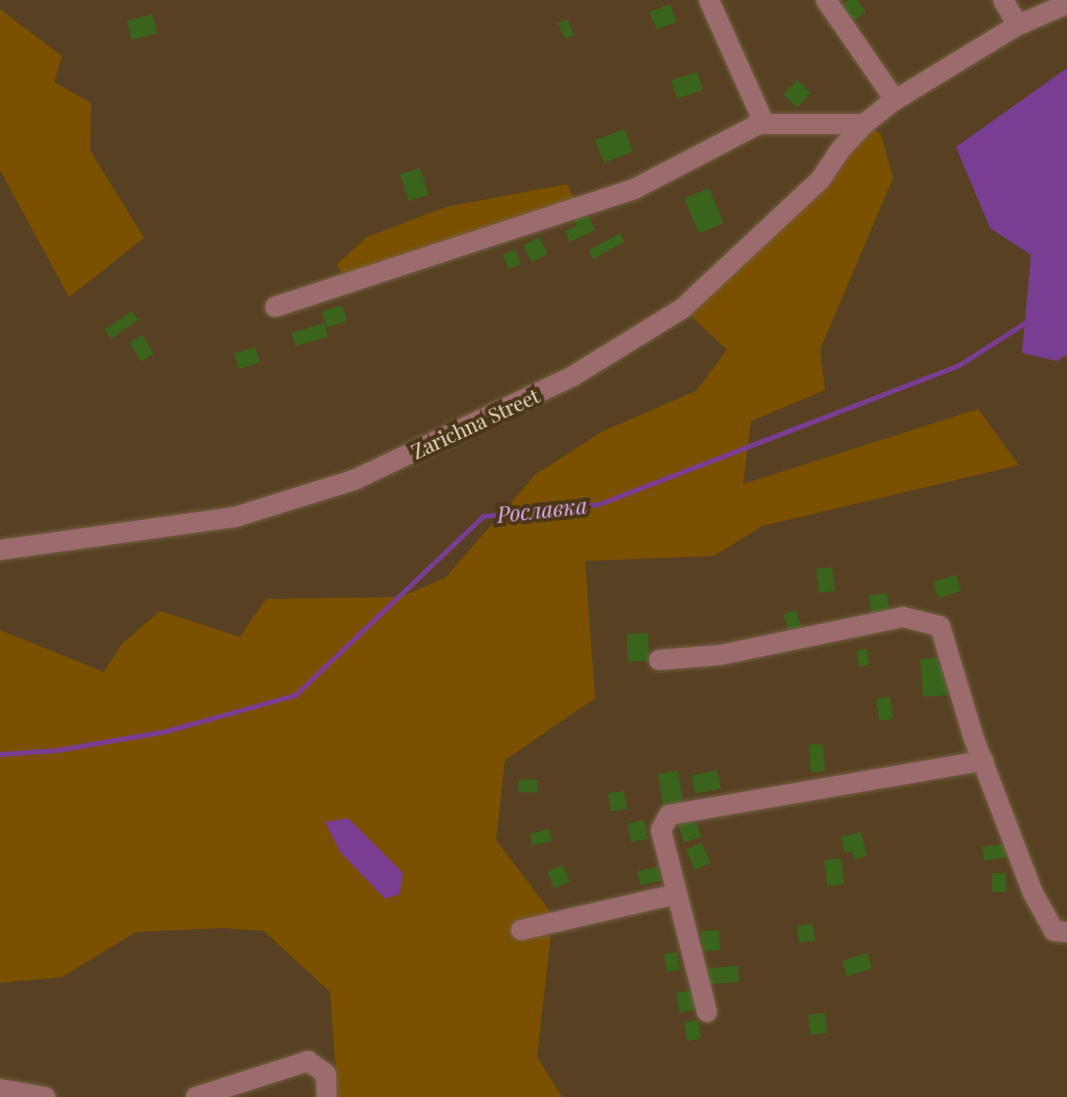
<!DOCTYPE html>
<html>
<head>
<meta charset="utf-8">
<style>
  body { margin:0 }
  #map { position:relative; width:1067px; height:1097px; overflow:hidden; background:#574122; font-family:"Playfair Display",serif }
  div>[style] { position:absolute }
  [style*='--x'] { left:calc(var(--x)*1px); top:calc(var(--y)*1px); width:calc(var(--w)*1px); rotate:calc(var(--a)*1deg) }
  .green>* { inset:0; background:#7b5100 }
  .water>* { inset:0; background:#793e91 }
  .stream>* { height:5px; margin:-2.5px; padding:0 2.5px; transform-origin:2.5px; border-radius:2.5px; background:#793e91 }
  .building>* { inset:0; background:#3a641c; transform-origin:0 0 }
  .roads { filter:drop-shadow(0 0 2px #746044) drop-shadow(0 0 2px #746044) }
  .minor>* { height:20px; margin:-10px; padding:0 10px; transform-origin:10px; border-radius:10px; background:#9c6b6e }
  span { translate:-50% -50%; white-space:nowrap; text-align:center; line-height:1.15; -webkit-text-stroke:8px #4b3617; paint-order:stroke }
  .street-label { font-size:20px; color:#eadccb }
  .water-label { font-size:22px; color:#ddb0f2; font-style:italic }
</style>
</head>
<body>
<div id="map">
  <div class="green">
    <div style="clip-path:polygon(0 9px,62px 56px,54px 82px,91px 103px,90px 150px,144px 238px,69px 297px,0 170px)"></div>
    <div style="clip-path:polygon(864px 124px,881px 134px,893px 178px,820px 350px,825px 390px,751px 421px,743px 484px,978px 409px,1019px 465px,762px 526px,714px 556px,585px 561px,595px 698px,505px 760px,496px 840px,553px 915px,537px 1057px,562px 1097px,338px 1097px,330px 992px,264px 931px,223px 928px,136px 932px,62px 977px,0 983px,0 630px,104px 672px,122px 644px,160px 611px,240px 637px,266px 599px,400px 597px,445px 578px,535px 475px,601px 432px,696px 391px,727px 350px,683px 308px)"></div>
    <div style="clip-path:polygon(567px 184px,575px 200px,343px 277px,337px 264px,367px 237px,446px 207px)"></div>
  </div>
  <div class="water">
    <div style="clip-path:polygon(1067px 68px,1067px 355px,1057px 361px,1022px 353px,1031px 255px,990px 228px,956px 147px)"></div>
    <div style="clip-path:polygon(348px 818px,403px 873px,400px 894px,385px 899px,340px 852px,325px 822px)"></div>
  </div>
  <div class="stream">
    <div style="--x:0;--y:754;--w:57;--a:-4"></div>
    <div style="--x:57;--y:750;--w:111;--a:-9.9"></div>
    <div style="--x:166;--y:731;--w:134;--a:-15.6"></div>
    <div style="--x:295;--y:695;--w:260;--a:-43.6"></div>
    <div style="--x:483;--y:516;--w:117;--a:-5.9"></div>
    <div style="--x:599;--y:504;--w:386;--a:-21.1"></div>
    <div style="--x:959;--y:365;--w:83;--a:-32.7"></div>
  </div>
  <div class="building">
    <div style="clip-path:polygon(849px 0,857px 0,866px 12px,851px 22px,840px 6px)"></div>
    <div style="left:670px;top:4px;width:19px;height:22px;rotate:69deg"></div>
    <div style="left:152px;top:14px;width:20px;height:26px;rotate:75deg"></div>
    <div style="left:567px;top:19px;width:17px;height:10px;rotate:65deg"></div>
    <div style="left:697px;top:72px;width:19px;height:27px;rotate:72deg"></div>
    <div style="left:797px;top:80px;width:19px;height:20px;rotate:43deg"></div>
    <div style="left:624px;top:129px;width:24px;height:31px;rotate:68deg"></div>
    <div style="left:420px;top:168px;width:28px;height:21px;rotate:72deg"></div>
    <div style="left:709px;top:188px;width:38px;height:27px;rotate:67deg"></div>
    <div style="clip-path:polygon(587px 212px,595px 230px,570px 242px,565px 231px,577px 226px,573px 219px)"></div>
    <div style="left:620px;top:233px;width:10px;height:36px;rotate:61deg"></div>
    <div style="left:539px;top:237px;width:19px;height:18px;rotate:62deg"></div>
    <div style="left:515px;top:250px;width:15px;height:13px;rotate:67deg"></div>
    <div style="left:342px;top:305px;width:17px;height:21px;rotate:73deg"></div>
    <div style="left:132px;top:311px;width:11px;height:33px;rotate:56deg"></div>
    <div style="left:324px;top:323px;width:14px;height:34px;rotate:73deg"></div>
    <div style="left:142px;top:335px;width:22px;height:15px;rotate:58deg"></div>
    <div style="left:255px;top:347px;width:16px;height:22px;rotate:72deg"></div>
    <div style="left:832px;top:567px;width:24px;height:16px;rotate:83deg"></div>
    <div style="left:956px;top:575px;width:17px;height:24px;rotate:73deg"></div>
    <div style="left:887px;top:593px;width:23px;height:18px;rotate:83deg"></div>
    <div style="left:795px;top:610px;width:18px;height:13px;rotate:68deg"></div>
    <div style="left:648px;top:633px;width:28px;height:21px;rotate:88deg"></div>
    <div style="left:867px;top:649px;width:16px;height:10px;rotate:83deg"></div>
    <div style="left:946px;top:657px;width:38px;height:26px;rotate:85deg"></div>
    <div style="left:890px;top:697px;width:22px;height:14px;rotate:82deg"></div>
    <div style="left:823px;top:744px;width:27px;height:14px;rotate:86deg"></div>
    <div style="left:717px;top:770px;width:19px;height:26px;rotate:78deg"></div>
    <div style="left:678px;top:771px;width:32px;height:20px;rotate:81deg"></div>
    <div style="left:519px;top:779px;width:19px;height:13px;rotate:3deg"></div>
    <div style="left:624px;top:791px;width:18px;height:16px;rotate:81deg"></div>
    <div style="left:694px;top:815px;width:23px;height:18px;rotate:72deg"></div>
    <div style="left:644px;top:820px;width:19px;height:17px;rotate:78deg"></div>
    <div style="left:549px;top:829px;width:12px;height:20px;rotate:76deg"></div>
    <div style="clip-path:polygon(861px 832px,867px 856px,854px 859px,852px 851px,845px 853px,841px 837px)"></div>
    <div style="left:702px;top:843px;width:22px;height:17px;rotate:68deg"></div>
    <div style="left:1009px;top:843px;width:14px;height:27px;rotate:82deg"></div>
    <div style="left:841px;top:858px;width:26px;height:17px;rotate:83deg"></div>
    <div style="left:563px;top:865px;width:18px;height:17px;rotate:68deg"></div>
    <div style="left:658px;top:867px;width:14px;height:21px;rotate:78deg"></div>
    <div style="left:992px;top:873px;width:14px;height:19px"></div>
    <div style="left:813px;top:924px;width:17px;height:16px;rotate:83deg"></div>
    <div style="left:719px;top:930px;width:20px;height:18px;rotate:87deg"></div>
    <div style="left:677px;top:952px;width:18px;height:13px;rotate:81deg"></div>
    <div style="left:867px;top:953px;width:16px;height:26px;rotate:72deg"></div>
    <div style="left:738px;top:966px;width:16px;height:32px;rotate:86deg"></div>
    <div style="left:692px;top:990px;width:20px;height:16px;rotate:81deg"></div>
    <div style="left:825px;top:1013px;width:20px;height:17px;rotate:84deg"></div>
    <div style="left:698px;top:1020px;width:19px;height:14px;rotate:81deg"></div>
  </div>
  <div class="roads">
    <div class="minor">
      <div style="--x:709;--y:0;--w:125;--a:65.9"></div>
      <div style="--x:760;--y:114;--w:10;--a:96"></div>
      <div style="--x:759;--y:124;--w:105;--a:0"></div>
      <div style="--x:864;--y:124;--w:39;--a:-38"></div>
      <div style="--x:895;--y:100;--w:144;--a:-31.4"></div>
      <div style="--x:1018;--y:25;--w:53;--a:-23.2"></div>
      <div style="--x:826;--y:0;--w:121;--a:55.4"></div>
      <div style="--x:1003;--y:0;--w:29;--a:59"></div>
      <div style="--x:275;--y:307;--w:380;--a:-18.2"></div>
      <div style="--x:636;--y:188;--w:139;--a:-27.5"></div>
      <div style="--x:0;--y:550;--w:237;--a:-8"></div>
      <div style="--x:235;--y:517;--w:125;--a:-17.3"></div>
      <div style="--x:354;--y:480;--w:242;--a:-25.4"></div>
      <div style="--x:573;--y:376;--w:129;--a:-31.7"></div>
      <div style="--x:683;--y:308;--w:187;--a:-43.1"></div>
      <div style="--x:820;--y:180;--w:36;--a:-56"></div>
      <div style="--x:840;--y:150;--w:35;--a:-47"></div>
      <div style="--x:659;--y:660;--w:61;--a:-4.7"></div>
      <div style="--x:720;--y:655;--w:187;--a:-11.7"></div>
      <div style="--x:903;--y:617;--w:38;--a:14"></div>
      <div style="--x:940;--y:626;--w:115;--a:73.3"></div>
      <div style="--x:973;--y:736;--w:168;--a:69.1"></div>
      <div style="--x:1033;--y:893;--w:43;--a:61.1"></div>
      <div style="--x:1054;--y:931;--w:13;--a:4"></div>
      <div style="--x:521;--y:930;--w:160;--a:-13"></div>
      <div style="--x:707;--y:1012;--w:188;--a:-104.2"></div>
      <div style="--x:661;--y:830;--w:17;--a:-62"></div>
      <div style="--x:669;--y:815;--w:319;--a:-9.8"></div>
      <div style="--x:0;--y:1089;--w:46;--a:10.1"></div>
      <div style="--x:196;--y:1097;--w:118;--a:-17.8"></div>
      <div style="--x:308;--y:1061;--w:22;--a:36"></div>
      <div style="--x:326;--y:1074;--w:23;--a:88"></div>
    </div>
  </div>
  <div class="street-label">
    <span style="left:475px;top:423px;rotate:-25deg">Zarichna Street</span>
  </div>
  <div class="water-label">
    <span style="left:542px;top:510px;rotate:-6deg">Рославка</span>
  </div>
</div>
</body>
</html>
